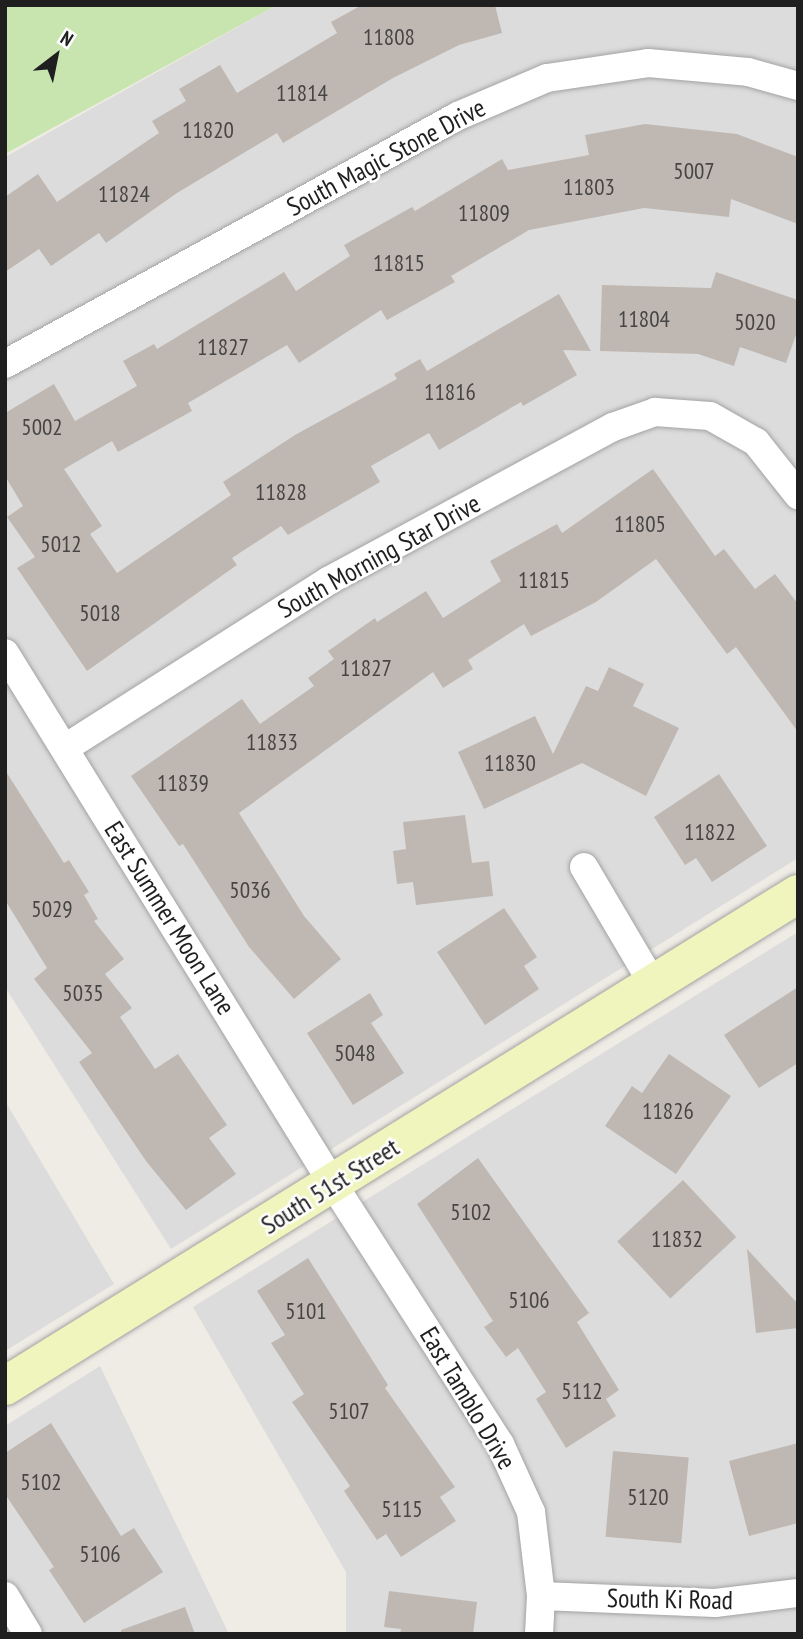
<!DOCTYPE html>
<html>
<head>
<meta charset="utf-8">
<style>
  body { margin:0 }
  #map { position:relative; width:803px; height:1639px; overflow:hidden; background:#efece6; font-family:"PT Sans Narrow",sans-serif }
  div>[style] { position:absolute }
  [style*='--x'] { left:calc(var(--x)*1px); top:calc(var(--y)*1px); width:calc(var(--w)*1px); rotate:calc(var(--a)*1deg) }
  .residential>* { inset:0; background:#dddcdc }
  .grass>* { inset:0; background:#c8e5af }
  .building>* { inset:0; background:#bfb8b2; transform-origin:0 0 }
  .roads { filter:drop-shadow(0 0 2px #a3a3a3) drop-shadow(0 0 2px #a3a3a3) }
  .street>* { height:28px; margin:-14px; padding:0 14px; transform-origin:14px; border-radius:14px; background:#fff }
  .secondary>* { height:38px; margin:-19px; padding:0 19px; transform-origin:19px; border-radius:19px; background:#f0f5bd }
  span { translate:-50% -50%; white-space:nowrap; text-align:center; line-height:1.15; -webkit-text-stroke:5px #fff; paint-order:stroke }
  .number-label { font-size:23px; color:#474544 }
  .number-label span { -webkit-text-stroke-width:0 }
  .street-label { font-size:26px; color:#1f1f1f }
  .frame { position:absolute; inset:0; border:7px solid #1f1f1f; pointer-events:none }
  .north { position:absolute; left:21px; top:21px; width:70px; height:70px; -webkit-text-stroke:5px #fff; paint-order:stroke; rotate:32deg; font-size:19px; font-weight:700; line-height:28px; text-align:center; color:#1f1f1f }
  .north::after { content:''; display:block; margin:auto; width:24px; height:32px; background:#1f1f1f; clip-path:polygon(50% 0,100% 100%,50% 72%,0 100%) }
</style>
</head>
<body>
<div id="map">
  <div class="residential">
    <div style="clip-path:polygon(277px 5px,798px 5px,798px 858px,171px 1249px,5px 987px,5px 157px)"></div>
    <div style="clip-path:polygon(798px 932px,798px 1634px,346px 1634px,346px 1572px,193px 1307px)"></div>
    <div style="clip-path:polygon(5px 1101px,114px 1284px,5px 1351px)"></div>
    <div style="clip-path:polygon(100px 1366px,229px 1634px,5px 1634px,5px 1426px)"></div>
  </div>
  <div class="grass">
    <div style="clip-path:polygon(5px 5px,277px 5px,5px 154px)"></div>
  </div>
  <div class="building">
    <div style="clip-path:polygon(362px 5px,495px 5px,502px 33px,459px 45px,393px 78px,283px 143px,277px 133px,177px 193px,106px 243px,99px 233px,51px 266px,39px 249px,5px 272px,5px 197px,38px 174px,57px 202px,159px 133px,152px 121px,186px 101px,179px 89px,220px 65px,237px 93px,337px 33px,331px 22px)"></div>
    <div style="clip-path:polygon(645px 124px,737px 134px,798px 157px,798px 224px,731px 199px,729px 217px,644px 208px,529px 230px,451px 276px,455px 282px,387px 320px,381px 310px,299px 363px,287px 345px,188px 403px,192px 411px,118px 452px,112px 441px,64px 469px,102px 526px,90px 534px,117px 573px,231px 495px,223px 482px,295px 435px,397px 379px,394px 374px,420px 359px,427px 371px,559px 294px,591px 351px,563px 350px,577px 375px,523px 406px,521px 402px,439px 450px,429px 433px,371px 466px,380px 482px,288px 535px,281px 526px,232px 558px,237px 565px,87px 671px,17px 568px,35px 557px,7px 517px,23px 506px,5px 476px,5px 413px,54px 384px,75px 421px,137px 386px,123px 361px,154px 344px,157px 349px,284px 272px,296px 291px,350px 256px,344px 245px,412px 207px,415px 211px,502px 159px,508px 170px,589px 155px,585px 135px)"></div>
    <div style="clip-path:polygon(716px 272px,798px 300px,798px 329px,786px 363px,740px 347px,734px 366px,698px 354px,600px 351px,602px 285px,711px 288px)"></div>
    <div style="clip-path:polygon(653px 469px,715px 556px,724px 549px,755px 589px,775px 574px,798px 604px,798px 732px,736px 647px,727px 654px,656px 559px,596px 602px,531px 636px,524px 624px,468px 660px,473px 669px,443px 688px,433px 672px,239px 813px,304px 916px,341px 959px,294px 999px,249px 947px,183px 844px,179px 846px,131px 776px,242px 699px,260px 724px,314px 686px,308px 678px,334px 659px,328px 651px,375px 618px,377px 622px,426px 591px,443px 618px,501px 581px,490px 561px,557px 524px,562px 533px)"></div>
    <div style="clip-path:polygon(609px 667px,644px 684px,633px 706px,679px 728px,646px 796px,582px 763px,484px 809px,458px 752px,535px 716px,553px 754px,586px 686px,598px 691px)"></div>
    <div style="clip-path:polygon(5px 770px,64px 863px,69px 860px,89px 892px,84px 895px,98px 919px,94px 921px,124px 959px,105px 974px,132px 1008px,120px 1017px,155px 1069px,178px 1054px,227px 1125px,209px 1138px,236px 1174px,186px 1210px,146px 1161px,79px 1062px,92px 1053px,34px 979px,47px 968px,5px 900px)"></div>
    <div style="clip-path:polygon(719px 774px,767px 846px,712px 882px,696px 858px,685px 865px,654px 817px)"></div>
    <div style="clip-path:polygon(465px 815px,472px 863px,489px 861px,493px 896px,416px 905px,413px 882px,397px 884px,393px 851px,406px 849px,403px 822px)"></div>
    <div style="clip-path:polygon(504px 908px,537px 957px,524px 966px,539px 989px,485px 1025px,437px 952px)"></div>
    <div style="clip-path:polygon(798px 987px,798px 1063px,759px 1088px,724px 1035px)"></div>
    <div style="clip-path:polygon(370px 993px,383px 1015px,371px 1023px,404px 1073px,353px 1105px,307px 1033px)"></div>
    <div style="clip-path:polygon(669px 1054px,731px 1096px,676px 1174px,605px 1126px,632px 1086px,642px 1093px)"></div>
    <div style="clip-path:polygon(478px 1158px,589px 1313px,577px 1322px,619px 1390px,606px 1399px,616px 1416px,566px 1448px,536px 1399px,546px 1392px,518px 1348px,506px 1357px,484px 1327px,493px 1321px,417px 1204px)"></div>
    <div style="left:683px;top:1180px;width:78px;height:90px;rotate:47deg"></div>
    <div style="clip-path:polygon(747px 1249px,798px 1304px,798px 1328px,756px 1333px)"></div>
    <div style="clip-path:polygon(308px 1258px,388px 1385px,385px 1388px,455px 1487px,440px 1497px,456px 1521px,401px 1557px,386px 1534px,377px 1540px,344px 1491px,350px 1486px,292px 1402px,304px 1394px,271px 1343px,285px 1335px,257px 1291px)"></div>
    <div style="clip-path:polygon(51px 1423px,121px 1536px,134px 1528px,163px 1572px,84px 1623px,49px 1570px,54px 1567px,5px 1494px,5px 1453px)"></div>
    <div style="clip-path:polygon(798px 1443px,798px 1523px,749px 1536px,729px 1461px)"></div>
    <div style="left:613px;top:1451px;width:76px;height:86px;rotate:5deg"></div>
    <div style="clip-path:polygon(389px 1591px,477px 1602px,473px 1634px,400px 1634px,401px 1629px,384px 1627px)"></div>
    <div style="clip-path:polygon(185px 1607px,195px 1634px,121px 1634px,121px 1630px)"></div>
  </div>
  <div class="roads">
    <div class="street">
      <div style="--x:5;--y:364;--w:516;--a:-28.7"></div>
      <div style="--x:458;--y:116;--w:97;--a:-23.1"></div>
      <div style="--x:547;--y:78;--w:102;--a:-8.4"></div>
      <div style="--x:648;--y:63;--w:100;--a:5.1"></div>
      <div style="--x:748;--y:72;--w:52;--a:15.6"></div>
      <div style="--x:5;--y:653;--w:624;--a:58.3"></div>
      <div style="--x:333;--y:1184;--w:309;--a:57.3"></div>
      <div style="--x:500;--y:1444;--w:75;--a:65.5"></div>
      <div style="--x:531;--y:1512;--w:85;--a:83.2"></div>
      <div style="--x:541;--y:1596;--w:38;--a:93"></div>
      <div style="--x:65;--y:748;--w:312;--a:-32.4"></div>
      <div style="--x:328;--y:581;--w:324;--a:-28.4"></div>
      <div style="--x:613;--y:427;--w:45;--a:-19.7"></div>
      <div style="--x:655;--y:412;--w:55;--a:4.2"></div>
      <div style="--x:710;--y:416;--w:53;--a:29.5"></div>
      <div style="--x:756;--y:442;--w:68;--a:51.6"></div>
      <div style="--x:584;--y:867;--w:136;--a:59.5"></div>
      <div style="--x:5;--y:1596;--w:44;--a:58.8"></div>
      <div style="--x:541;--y:1596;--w:174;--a:2.3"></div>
      <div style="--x:715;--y:1603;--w:84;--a:-6.9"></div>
    </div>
    <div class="secondary">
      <div style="--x:5;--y:1386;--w:933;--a:-31.82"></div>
    </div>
  </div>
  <div class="number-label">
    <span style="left:389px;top:37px">11808</span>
    <span style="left:302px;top:93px">11814</span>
    <span style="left:208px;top:130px">11820</span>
    <span style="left:694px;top:171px">5007</span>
    <span style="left:589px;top:187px">11803</span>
    <span style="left:124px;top:194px">11824</span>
    <span style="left:484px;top:213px">11809</span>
    <span style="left:399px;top:263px">11815</span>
    <span style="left:644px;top:319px">11804</span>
    <span style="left:755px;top:322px">5020</span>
    <span style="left:223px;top:347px">11827</span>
    <span style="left:450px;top:392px">11816</span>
    <span style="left:42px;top:427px">5002</span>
    <span style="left:281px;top:492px">11828</span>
    <span style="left:640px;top:524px">11805</span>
    <span style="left:61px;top:544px">5012</span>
    <span style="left:544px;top:580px">11815</span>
    <span style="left:100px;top:613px">5018</span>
    <span style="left:366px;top:668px">11827</span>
    <span style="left:272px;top:742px">11833</span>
    <span style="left:510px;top:763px">11830</span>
    <span style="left:183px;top:783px">11839</span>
    <span style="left:710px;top:832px">11822</span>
    <span style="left:250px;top:890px">5036</span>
    <span style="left:52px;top:909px">5029</span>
    <span style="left:83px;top:993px">5035</span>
    <span style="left:355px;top:1053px">5048</span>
    <span style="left:668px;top:1111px">11826</span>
    <span style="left:471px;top:1212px">5102</span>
    <span style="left:677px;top:1239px">11832</span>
    <span style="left:529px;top:1300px">5106</span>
    <span style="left:306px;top:1311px">5101</span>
    <span style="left:582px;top:1391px">5112</span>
    <span style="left:349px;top:1411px">5107</span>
    <span style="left:41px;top:1482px">5102</span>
    <span style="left:648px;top:1497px">5120</span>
    <span style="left:402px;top:1509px">5115</span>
    <span style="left:100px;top:1554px">5106</span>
  </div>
  <div class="street-label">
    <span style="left:386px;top:157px;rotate:-28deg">South Magic Stone Drive</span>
    <span style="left:379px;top:556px;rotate:-29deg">South Morning Star Drive</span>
    <span style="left:170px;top:918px;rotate:58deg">East Summer Moon Lane</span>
    <span style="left:330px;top:1186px;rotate:-32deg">South 51st Street</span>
    <span style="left:468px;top:1398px;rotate:59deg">East Tamblo Drive</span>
    <span style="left:670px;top:1599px;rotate:1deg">South Ki Road</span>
  </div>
  <div class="frame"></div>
  <div class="north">N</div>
</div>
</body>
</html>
